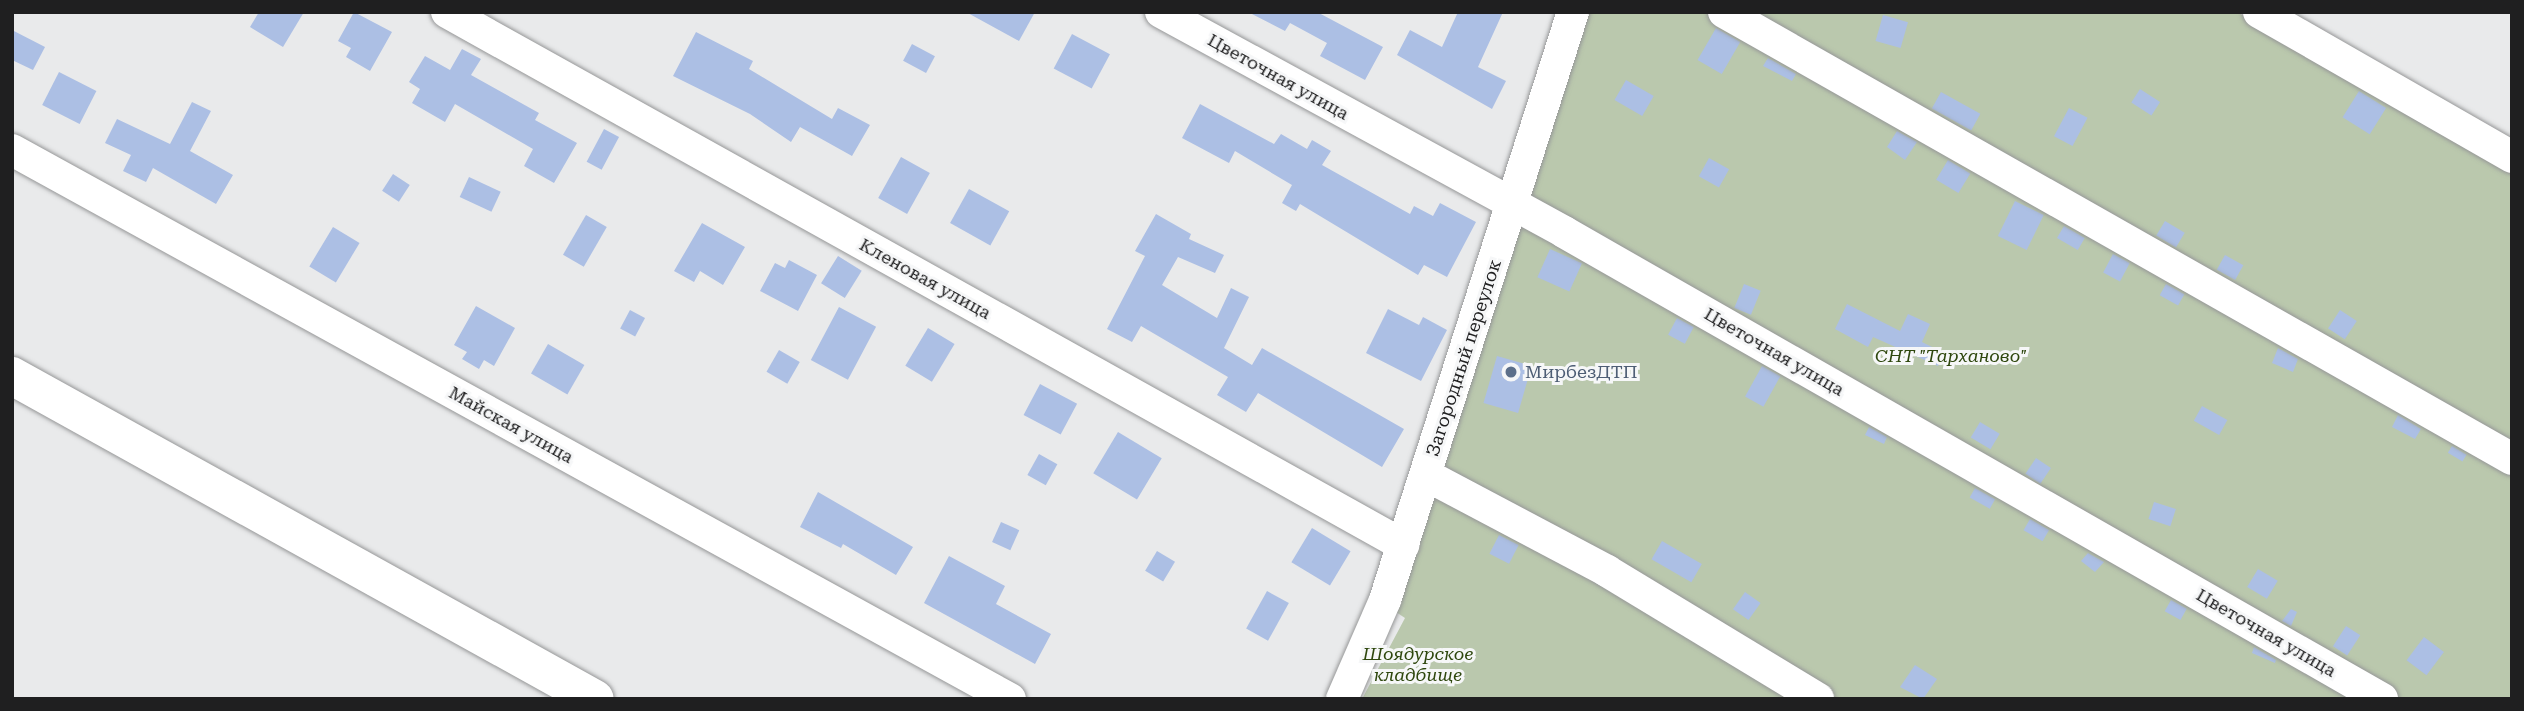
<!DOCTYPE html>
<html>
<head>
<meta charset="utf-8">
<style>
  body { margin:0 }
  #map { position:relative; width:2524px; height:711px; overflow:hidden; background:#e9eaeb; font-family:"Roboto Serif",serif }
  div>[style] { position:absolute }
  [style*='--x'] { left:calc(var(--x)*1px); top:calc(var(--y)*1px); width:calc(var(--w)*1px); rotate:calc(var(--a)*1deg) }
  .green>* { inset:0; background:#bac8ad }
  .building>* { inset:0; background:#acbfe4; transform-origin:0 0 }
  .roads { filter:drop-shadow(0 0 2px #969798) drop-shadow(0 0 2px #969798) }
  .minor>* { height:32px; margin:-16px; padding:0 16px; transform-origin:16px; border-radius:16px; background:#fff }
  .major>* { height:38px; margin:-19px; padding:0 19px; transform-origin:19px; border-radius:19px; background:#fff }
  .dots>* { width:19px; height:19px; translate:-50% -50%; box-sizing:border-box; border:4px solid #f6f7f8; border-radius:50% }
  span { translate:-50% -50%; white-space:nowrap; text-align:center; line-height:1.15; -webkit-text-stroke:6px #f6f7f8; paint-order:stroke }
  .street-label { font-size:18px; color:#1f1f20 }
  .park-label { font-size:18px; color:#2e470d; font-style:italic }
  .service-label { font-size:18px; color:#4e5e75 }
  .left { translate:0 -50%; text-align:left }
  .frame { position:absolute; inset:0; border:14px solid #1f1f20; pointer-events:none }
</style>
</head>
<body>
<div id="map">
  <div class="green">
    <div style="clip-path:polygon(1578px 12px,2237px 12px,2512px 171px,2512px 699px,1362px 699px,1405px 618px,1390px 608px)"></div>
  </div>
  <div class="building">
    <div style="clip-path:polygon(259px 12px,304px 12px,283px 47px,250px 27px)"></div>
    <div style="clip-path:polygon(354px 12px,392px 32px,370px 71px,346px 57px,351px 48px,338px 41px)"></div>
    <div style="clip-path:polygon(966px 12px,1035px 12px,1019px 41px)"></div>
    <div style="clip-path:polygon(1248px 12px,1317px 12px,1383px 47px,1365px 80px,1320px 56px,1327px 43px,1290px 23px,1285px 31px)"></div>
    <div style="clip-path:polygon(1458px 12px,1503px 12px,1478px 67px,1506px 81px,1492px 109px,1397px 55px,1410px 30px,1442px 47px)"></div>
    <div style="left:1883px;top:15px;width:26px;height:27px;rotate:16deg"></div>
    <div style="left:1716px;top:28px;width:28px;height:37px;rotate:30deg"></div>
    <div style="clip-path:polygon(12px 30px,45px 47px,33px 70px,12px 60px)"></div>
    <div style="clip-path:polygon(696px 32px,753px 61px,749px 69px,832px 119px,838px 108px,870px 125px,852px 156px,800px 127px,791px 142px,750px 114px,673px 76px)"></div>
    <div style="left:1072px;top:34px;width:43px;height:39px;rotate:28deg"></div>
    <div style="left:912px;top:44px;width:26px;height:19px;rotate:28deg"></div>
    <div style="clip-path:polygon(462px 49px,481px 59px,471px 75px,539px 113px,535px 120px,577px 143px,554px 183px,524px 166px,533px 149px,455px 104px,445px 122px,412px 103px,420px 89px,409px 82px,425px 56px,450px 70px)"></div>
    <div style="clip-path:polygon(1768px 58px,1796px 74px,1792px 81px,1763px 66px)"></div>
    <div style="left:59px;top:72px;width:42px;height:37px;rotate:27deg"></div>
    <div style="left:1626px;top:80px;width:32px;height:23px;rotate:30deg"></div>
    <div style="left:2140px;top:89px;width:24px;height:16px;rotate:33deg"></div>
    <div style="left:2359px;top:91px;width:32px;height:31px;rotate:32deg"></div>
    <div style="left:1941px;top:92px;width:45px;height:19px;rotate:29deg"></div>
    <div style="clip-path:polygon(192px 102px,211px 111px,190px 151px,233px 175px,216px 204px,153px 168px,146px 182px,123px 171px,131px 155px,105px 143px,117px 119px,170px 144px)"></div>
    <div style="clip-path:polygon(1200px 104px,1274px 144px,1281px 134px,1307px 149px,1312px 140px,1331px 151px,1322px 165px,1410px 214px,1414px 206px,1433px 216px,1440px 203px,1476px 222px,1447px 277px,1424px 265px,1418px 275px,1300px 204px,1296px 211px,1282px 203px,1292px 185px,1235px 151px,1229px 163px,1182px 138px)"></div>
    <div style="left:2069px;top:108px;width:21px;height:32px;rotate:28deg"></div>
    <div style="left:604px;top:129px;width:17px;height:37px;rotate:28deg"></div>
    <div style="clip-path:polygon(1897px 131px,1917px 142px,1905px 160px,1887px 147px)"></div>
    <div style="left:901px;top:157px;width:33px;height:47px;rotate:29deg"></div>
    <div style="left:1709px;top:158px;width:23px;height:21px;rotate:29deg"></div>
    <div style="left:1948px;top:160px;width:26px;height:23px;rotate:31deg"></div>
    <div style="left:393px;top:174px;width:20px;height:20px;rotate:33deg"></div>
    <div style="left:469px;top:177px;width:35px;height:22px;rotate:25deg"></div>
    <div style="left:969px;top:189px;width:46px;height:39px;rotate:29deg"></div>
    <div style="left:2015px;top:201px;width:32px;height:39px;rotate:26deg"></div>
    <div style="clip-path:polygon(1156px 214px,1191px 234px,1189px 239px,1224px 255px,1215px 273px,1178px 257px,1162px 285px,1217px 318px,1231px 288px,1249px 297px,1224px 348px,1252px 365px,1262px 348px,1404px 429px,1382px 467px,1258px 393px,1246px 412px,1217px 395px,1228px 377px,1141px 326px,1132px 342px,1107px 329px,1145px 256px,1135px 251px)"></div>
    <div style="left:586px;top:215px;width:24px;height:46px;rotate:30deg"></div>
    <div style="left:2165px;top:221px;width:23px;height:17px;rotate:31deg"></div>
    <div style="clip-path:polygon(702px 223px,745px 247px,723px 285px,700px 271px,694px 282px,674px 271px)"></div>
    <div style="left:2064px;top:226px;width:24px;height:14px;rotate:30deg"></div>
    <div style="left:333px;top:227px;width:31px;height:46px;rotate:31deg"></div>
    <div style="left:1550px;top:249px;width:35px;height:31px;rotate:24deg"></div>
    <div style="left:2113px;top:254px;width:19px;height:21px;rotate:28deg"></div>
    <div style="left:2225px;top:255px;width:21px;height:17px;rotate:29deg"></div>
    <div style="left:838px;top:256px;width:28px;height:32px;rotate:32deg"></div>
    <div style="clip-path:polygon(789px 260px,817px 275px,798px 311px,760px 291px,775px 263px,785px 268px)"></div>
    <div style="left:1744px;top:284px;width:18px;height:26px;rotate:22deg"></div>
    <div style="left:2166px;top:284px;width:21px;height:13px;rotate:29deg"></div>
    <div style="clip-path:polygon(1847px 304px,1900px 331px,1908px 314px,1930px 324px,1922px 342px,1944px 353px,1938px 366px,1873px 337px,1868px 347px,1835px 329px)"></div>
    <div style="clip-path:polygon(476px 306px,515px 328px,494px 366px,484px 360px,479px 369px,462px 359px,467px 352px,454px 345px)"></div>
    <div style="left:839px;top:307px;width:42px;height:60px;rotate:28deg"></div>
    <div style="clip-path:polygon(1388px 309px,1419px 325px,1423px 317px,1447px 330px,1421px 381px,1366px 353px)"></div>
    <div style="left:630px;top:310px;width:17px;height:21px;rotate:28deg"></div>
    <div style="left:2340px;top:310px;width:20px;height:22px;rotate:33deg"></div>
    <div style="left:1677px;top:318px;width:19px;height:19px;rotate:28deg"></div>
    <div style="left:928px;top:328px;width:31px;height:44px;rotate:31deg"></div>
    <div style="left:548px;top:344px;width:42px;height:34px;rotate:30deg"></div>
    <div style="clip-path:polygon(2278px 348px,2298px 359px,2293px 372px,2272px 363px)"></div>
    <div style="left:779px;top:350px;width:24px;height:25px;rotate:30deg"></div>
    <div style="left:1497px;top:356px;width:36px;height:49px;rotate:16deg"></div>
    <div style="left:1762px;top:366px;width:21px;height:35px;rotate:29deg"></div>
    <div style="left:1040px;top:384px;width:42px;height:35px;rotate:28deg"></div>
    <div style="left:2202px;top:406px;width:29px;height:17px;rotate:29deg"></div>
    <div style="clip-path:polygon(2398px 415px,2421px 429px,2415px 439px,2392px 427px)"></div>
    <div style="left:1980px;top:422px;width:23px;height:18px;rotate:31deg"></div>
    <div style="clip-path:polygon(1869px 427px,1887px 437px,1884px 444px,1865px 435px)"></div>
    <div style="left:1118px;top:432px;width:51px;height:48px;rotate:31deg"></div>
    <div style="left:2452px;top:446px;width:17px;height:8px;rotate:31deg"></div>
    <div style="left:1039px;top:454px;width:21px;height:24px;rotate:29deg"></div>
    <div style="left:2036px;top:458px;width:18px;height:19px;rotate:34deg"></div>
    <div style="left:1975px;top:488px;width:23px;height:11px;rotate:29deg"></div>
    <div style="clip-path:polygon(818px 492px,913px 547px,896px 575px,843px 544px,841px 548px,800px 527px)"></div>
    <div style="left:2154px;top:502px;width:23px;height:18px;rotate:18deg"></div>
    <div style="left:2030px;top:519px;width:22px;height:13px;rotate:30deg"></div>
    <div style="left:1001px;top:522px;width:20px;height:22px;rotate:24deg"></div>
    <div style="left:1312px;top:528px;width:45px;height:40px;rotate:31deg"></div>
    <div style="left:1499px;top:535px;width:22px;height:21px;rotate:27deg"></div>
    <div style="left:1662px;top:541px;width:46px;height:21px;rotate:30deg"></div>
    <div style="left:1157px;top:551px;width:21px;height:23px;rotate:31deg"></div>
    <div style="clip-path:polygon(2088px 553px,2104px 562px,2095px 572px,2081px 561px)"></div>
    <div style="clip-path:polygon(949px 556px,1005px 586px,996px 604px,1051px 634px,1035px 664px,924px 603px)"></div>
    <div style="left:2258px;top:569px;width:23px;height:21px;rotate:31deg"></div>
    <div style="left:1267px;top:591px;width:25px;height:43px;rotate:29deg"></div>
    <div style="left:1745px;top:592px;width:19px;height:21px;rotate:35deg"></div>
    <div style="left:2171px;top:600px;width:18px;height:13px;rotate:29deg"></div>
    <div style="clip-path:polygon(2291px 609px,2297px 612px,2291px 626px,2282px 621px)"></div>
    <div style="left:2346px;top:626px;width:17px;height:24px;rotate:33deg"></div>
    <div style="left:2424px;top:637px;width:25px;height:29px;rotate:37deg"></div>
    <div style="clip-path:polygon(2254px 647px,2276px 660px,2275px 663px,2252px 653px)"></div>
    <div style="clip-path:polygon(1915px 665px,1937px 679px,1923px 699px,1900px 687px)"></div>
  </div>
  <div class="roads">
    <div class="minor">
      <div style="--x:447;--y:12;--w:1095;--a:29.14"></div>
      <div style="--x:1161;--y:12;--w:459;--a:28.6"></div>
      <div style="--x:1564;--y:232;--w:942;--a:29.72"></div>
      <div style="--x:1724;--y:12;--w:906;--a:29.56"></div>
      <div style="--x:2259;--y:12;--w:292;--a:29.8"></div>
      <div style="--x:12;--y:150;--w:1139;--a:28.82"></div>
      <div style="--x:1426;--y:475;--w:205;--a:27.9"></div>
      <div style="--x:1607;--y:571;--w:247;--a:31.2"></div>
      <div style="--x:1342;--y:699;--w:108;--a:-66.5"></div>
      <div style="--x:1385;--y:600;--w:617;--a:-72.27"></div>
    </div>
    <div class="major">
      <div style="--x:12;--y:376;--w:666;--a:28.99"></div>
    </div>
  </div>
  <div class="dots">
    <div style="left:1511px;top:372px;background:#5c6f8a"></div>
  </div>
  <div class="street-label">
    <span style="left:1278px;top:77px;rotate:29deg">Цветочная улица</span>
    <span style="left:925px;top:279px;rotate:29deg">Кленовая улица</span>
    <span style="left:1774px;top:352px;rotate:30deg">Цветочная улица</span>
    <span style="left:1464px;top:358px;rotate:-72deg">Загородный переулок</span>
    <span style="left:511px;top:425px;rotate:29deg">Майская улица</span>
    <span style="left:2266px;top:633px;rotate:30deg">Цветочная улица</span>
  </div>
  <div class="park-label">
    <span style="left:1951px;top:356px">СНТ "Тарханово"</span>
    <span style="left:1418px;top:665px">Шоядурское<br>кладбище</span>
  </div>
  <div class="service-label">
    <span class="left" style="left:1525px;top:372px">МирбезДТП</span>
  </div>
  <div class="frame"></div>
</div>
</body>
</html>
